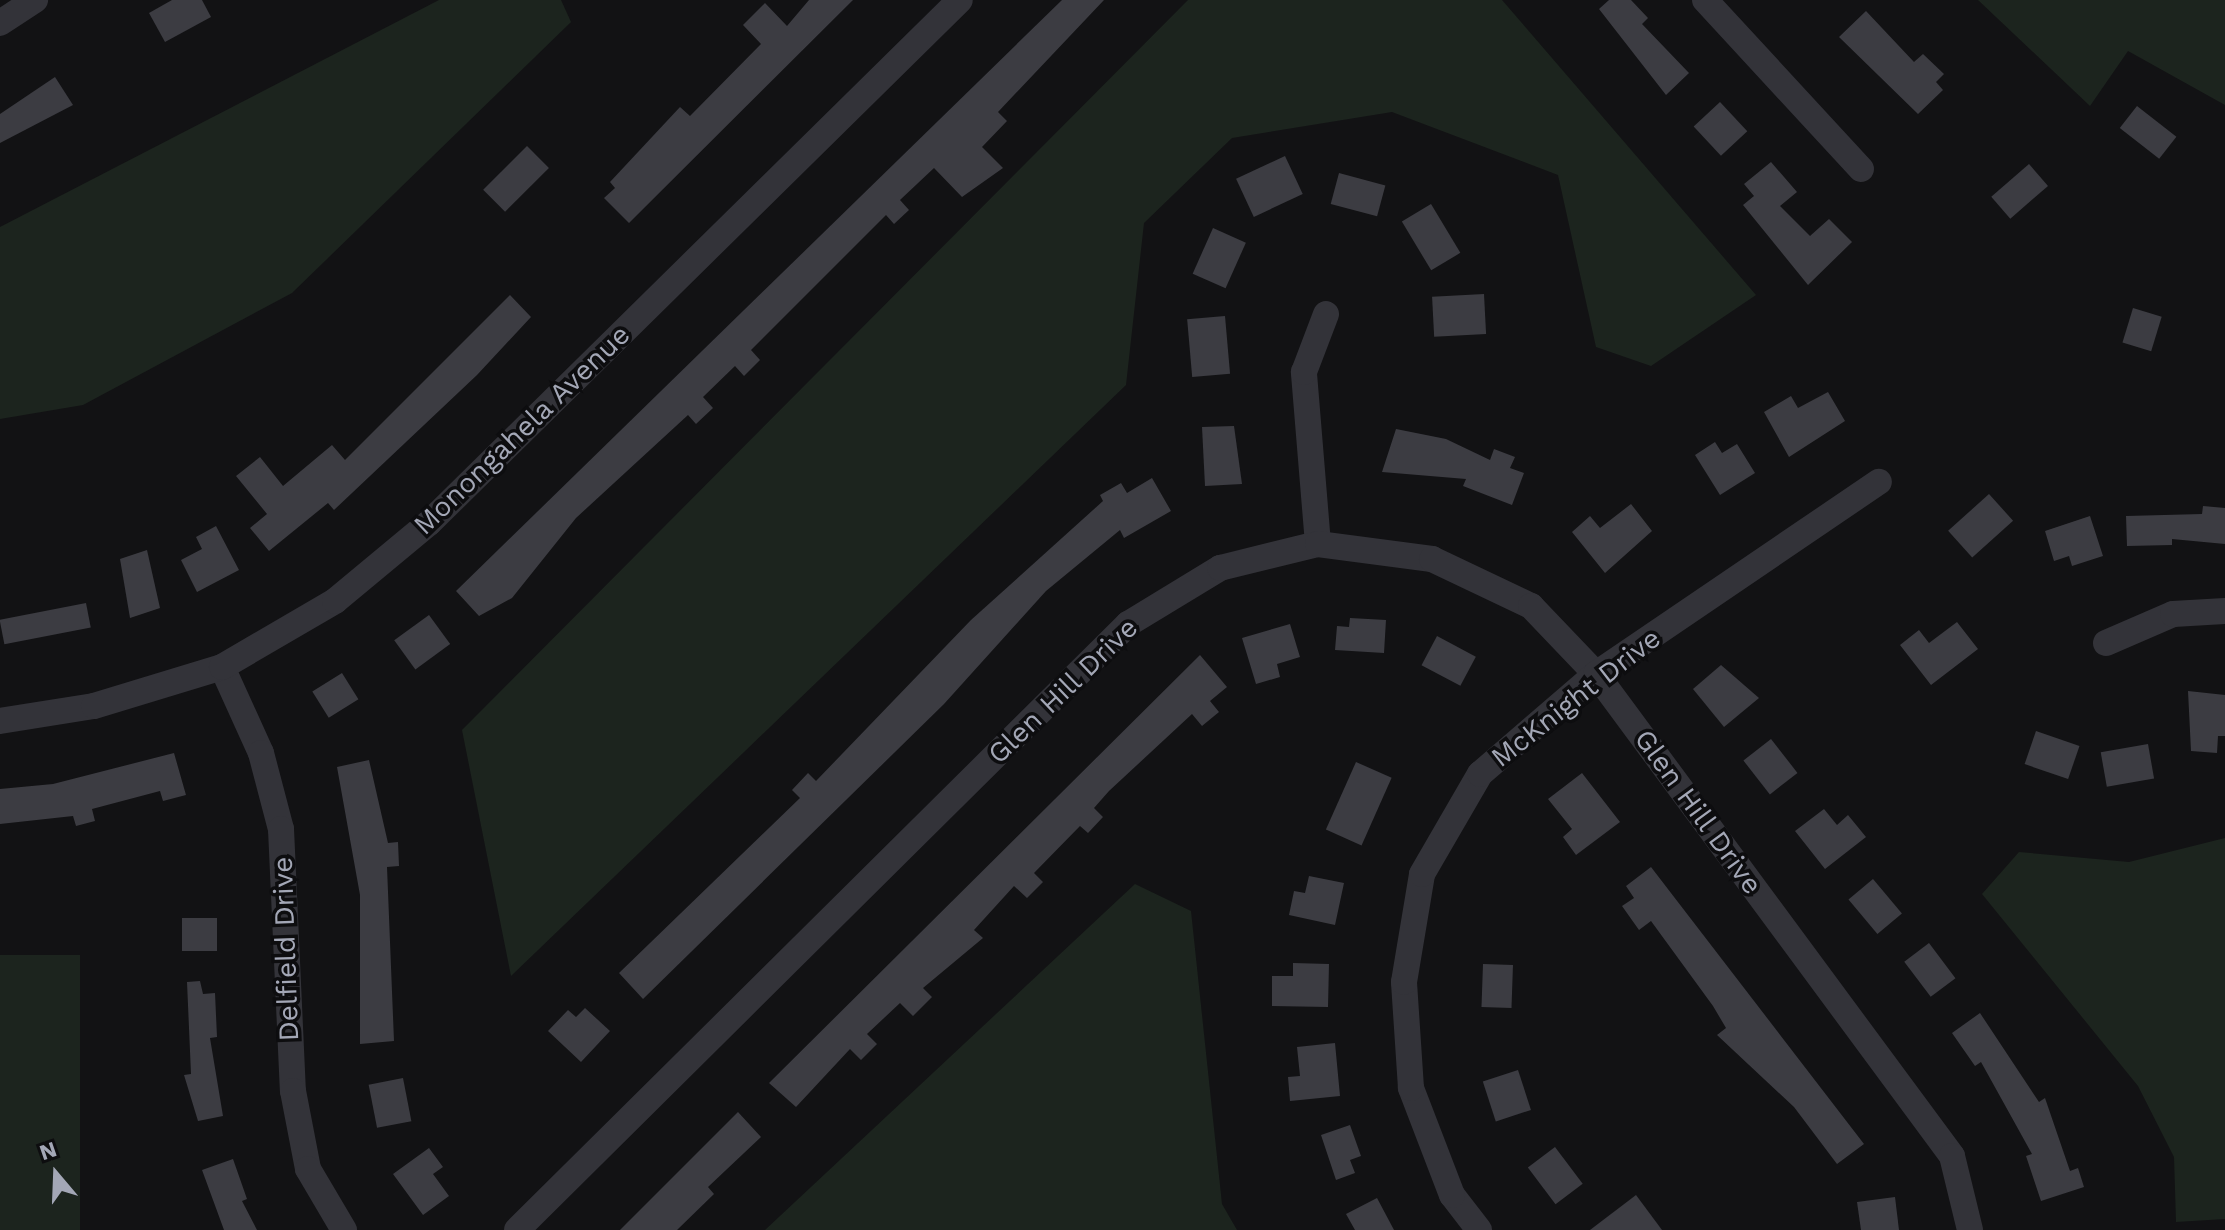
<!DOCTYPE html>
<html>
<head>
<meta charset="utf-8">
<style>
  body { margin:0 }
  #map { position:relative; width:2225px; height:1230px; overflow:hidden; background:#121214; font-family:"Work Sans",sans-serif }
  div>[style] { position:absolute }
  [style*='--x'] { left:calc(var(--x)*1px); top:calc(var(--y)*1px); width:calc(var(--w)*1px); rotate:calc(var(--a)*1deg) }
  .green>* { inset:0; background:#1c241e; transform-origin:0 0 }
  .building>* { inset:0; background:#3c3c42; transform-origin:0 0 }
  .street>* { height:26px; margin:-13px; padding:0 13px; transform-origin:13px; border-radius:13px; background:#333339 }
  span { translate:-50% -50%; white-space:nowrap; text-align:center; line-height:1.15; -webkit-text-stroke:7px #0d0d0f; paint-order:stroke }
  .street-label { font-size:28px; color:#a3a7b6 }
  .north { position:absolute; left:16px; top:1134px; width:80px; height:80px; -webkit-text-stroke:6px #0d0d0f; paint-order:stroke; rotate:341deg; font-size:22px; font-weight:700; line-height:32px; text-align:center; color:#a3a7b6 }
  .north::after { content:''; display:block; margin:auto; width:28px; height:36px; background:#a3a7b6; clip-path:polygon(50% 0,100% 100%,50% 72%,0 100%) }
</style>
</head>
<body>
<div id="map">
  <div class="green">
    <div style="clip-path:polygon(439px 0,561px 0,571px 22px,292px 293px,83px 405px,0 419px,0 227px)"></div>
    <div style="clip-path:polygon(1188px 0,1502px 0,1756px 295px,1651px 366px,1596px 347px,1558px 175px,1392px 112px,1232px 138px,1144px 223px,1126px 385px,511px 976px,462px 730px)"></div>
    <div style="clip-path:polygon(1978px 0,2225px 0,2225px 105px,2128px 51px,2090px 106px)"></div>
    <div style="clip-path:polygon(2225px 838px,2225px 1219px,2176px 1222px,2174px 1157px,2138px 1086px,1982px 894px,2019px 852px,2129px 862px)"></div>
    <div style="clip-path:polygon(1135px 884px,1191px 911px,1222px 1204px,1237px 1230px,765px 1230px)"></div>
    <div style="left:0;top:955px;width:80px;height:275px"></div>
  </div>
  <div class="building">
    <div style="clip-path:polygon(172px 0,202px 0,211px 17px,165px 42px,149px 13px)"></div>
    <div style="clip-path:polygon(809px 0,853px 0,629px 223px,604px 198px,615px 188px,610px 182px,680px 107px,690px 116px,761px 44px,743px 25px,765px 3px,787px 26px)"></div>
    <div style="clip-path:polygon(1062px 0,1104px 0,998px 112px,1007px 121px,982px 147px,1003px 168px,962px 197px,934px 168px,900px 200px,909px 210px,894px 224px,886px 215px,751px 350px,760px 360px,744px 376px,735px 366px,703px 397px,713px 408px,696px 424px,688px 415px,576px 518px,512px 598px,479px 616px,456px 591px)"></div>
    <div style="clip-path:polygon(1609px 0,1631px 0,1648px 18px,1642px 24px,1689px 73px,1666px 95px,1599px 9px)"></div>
    <div style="clip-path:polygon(1866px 11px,1914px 62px,1923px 54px,1944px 74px,1936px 82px,1943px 90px,1918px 114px,1839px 37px)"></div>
    <div style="clip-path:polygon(55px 77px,73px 105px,0 143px,0 114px)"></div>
    <div style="left:1720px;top:102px;width:40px;height:36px;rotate:47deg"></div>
    <div style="left:2137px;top:106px;width:50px;height:28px;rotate:38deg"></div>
    <div style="left:527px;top:146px;width:31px;height:62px;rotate:45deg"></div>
    <div style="left:1285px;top:156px;width:42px;height:54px;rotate:65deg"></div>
    <div style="clip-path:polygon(1771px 162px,1797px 192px,1780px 206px,1810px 236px,1829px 219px,1852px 242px,1808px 285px,1743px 205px,1754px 196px,1744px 184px)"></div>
    <div style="left:2029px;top:164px;width:29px;height:50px;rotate:49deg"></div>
    <div style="left:1339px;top:173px;width:48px;height:32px;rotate:15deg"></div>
    <div style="left:1431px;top:204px;width:57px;height:34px;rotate:59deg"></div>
    <div style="left:1213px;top:228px;width:36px;height:50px;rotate:24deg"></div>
    <div style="left:1484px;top:294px;width:40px;height:52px;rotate:87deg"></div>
    <div style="clip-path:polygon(510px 295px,531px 317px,477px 375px,334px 510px,328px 503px,269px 551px,250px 528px,267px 514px,236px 476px,260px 457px,283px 486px,332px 445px,345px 460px)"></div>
    <div style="left:2133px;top:308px;width:30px;height:36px;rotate:17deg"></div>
    <div style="left:1225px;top:316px;width:58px;height:38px;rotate:85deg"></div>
    <div style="clip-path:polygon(1828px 392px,1845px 421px,1789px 457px,1764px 412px,1791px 396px,1798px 408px)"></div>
    <div style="clip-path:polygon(1234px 426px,1242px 484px,1205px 486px,1202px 427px)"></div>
    <div style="clip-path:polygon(1396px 429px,1446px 439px,1490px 460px,1494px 449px,1515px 457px,1510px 468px,1524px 473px,1512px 505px,1463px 486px,1466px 479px,1382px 472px)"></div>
    <div style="clip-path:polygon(1715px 442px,1722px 453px,1737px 444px,1755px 473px,1720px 495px,1695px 455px)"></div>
    <div style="clip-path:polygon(1152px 478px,1171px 511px,1124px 538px,1120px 530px,1046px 591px,944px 704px,643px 999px,619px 973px,800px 798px,792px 790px,808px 773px,816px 781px,971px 620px,1103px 501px,1100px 495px,1121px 483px,1127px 493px)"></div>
    <div style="left:1989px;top:494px;width:36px;height:55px;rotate:48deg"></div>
    <div style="clip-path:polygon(1631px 504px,1652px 531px,1605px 573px,1572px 532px,1590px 516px,1600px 528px)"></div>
    <div style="clip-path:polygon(2203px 506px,2225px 508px,2225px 544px,2172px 539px,2172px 545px,2127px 546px,2126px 516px,2202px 514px)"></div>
    <div style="clip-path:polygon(2090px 516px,2103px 556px,2072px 566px,2069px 556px,2054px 561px,2045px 531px)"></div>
    <div style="clip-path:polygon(216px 526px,239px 570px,197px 592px,181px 560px,202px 549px,196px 537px)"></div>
    <div style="clip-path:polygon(147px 550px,160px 608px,130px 618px,120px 559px)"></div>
    <div style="left:86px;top:603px;width:25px;height:88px;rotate:79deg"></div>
    <div style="left:429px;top:615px;width:36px;height:43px;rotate:54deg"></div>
    <div style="clip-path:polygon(1350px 618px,1386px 620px,1384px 653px,1335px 650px,1337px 626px,1349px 627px)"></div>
    <div style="clip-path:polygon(1957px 622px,1978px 649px,1931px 685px,1900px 645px,1919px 630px,1929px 643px)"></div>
    <div style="clip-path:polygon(1290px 624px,1300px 657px,1277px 664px,1280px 677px,1256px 684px,1242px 638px)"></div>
    <div style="left:1437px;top:636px;width:44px;height:33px;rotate:28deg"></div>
    <div style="clip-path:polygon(1200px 655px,1227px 687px,1210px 701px,1219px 712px,1202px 726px,1192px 714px,1109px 791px,1094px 808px,1103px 817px,1088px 833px,1080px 826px,1034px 873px,1043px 882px,1027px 898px,1014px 886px,974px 930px,983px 938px,923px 988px,932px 997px,913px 1016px,900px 1003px,867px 1034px,877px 1044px,861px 1060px,850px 1049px,796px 1107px,769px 1083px)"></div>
    <div style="clip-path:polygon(1721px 665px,1759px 698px,1724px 727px,1693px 689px)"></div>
    <div style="left:342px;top:673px;width:31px;height:35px;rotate:58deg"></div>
    <div style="clip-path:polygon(2188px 691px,2225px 695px,2225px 736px,2218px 736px,2217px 753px,2191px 751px)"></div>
    <div style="left:2036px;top:731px;width:46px;height:35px;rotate:19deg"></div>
    <div style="left:1771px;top:739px;width:43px;height:35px;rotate:52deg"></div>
    <div style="left:2148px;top:744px;width:35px;height:48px;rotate:80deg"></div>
    <div style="clip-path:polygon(174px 753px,186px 795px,163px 801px,160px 791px,92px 809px,95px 821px,76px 826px,73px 816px,0 824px,0 789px,53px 784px)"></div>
    <div style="clip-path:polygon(369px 760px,388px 843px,398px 842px,399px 866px,387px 867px,394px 1041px,360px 1044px,360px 895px,337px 767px)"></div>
    <div style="left:1356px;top:762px;width:39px;height:74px;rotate:24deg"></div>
    <div style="clip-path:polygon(1582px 773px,1620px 822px,1576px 855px,1563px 837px,1572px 829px,1548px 799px)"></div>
    <div style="clip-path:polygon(1824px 809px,1837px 825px,1848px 815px,1866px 837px,1825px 869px,1795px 831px)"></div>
    <div style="clip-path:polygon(1651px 867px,1864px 1144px,1837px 1164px,1794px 1107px,1717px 1035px,1726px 1028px,1713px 1006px,1651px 921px,1639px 930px,1622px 906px,1634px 898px,1626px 886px)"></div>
    <div style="clip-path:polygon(1309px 876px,1344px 883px,1335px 925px,1289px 915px,1294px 891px,1305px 893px)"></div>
    <div style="left:1873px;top:879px;width:45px;height:32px;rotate:50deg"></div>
    <div style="left:182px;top:918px;width:35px;height:33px"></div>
    <div style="left:1929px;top:943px;width:44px;height:31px;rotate:53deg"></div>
    <div style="clip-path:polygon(1293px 963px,1329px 964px,1328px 1007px,1272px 1006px,1272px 976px,1293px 976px)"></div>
    <div style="left:1483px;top:964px;width:30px;height:43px;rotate:2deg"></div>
    <div style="clip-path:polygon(200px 981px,203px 994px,215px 993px,217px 1037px,210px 1038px,223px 1116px,198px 1121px,184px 1075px,191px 1074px,187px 982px)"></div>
    <div style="clip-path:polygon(585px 1008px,610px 1031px,581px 1062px,548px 1031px,568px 1010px,576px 1017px)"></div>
    <div style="clip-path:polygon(1980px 1013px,2039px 1102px,2045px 1098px,2070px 1171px,2078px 1168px,2084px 1187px,2041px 1201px,2026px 1156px,2032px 1154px,1981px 1062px,1975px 1066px,1952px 1033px)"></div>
    <div style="clip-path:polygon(1335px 1043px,1340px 1096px,1290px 1101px,1288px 1077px,1300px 1076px,1297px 1047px)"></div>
    <div style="left:1518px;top:1070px;width:42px;height:37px;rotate:72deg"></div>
    <div style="left:403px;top:1078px;width:44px;height:35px;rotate:79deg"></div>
    <div style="clip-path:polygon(738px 1112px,761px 1137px,708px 1187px,714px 1194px,677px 1230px,620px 1230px)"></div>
    <div style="clip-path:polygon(1350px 1125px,1361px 1156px,1350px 1160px,1355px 1173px,1336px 1180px,1321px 1135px)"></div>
    <div style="left:1555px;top:1147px;width:46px;height:34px;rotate:53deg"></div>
    <div style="clip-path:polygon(429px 1148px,443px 1167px,433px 1174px,449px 1196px,423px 1215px,393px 1174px)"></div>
    <div style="clip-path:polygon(233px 1159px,247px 1199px,242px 1201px,257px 1230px,224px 1230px,202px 1170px)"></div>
    <div style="clip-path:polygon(1636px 1195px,1662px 1230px,1590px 1230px)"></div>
    <div style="clip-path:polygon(1895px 1197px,1899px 1230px,1861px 1230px,1857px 1202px)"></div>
    <div style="clip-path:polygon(1377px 1198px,1394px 1230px,1355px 1230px,1346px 1214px)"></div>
  </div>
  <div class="street">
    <div style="--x:1705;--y:0;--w:230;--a:47.3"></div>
    <div style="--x:0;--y:23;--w:42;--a:-33.3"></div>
    <div style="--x:1318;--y:544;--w:173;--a:-94.7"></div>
    <div style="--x:1304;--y:372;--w:62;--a:-69.2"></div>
    <div style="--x:2106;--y:643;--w:73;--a:-23.4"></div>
    <div style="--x:2173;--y:614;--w:52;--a:-3.3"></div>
    <div style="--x:222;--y:667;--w:94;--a:65.6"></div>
    <div style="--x:261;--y:753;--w:79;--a:75.3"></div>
    <div style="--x:281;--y:829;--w:262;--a:87.4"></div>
    <div style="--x:293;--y:1091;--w:79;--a:79.1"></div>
    <div style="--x:308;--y:1169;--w:71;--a:59.5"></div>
    <div style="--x:0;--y:721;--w:95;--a:-9.1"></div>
    <div style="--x:94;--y:706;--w:134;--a:-16.9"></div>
    <div style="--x:222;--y:667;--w:131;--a:-30.3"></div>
    <div style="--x:335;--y:601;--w:122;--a:-39.7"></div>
    <div style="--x:429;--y:523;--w:745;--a:-44.57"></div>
    <div style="--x:517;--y:1230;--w:861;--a:-44.76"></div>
    <div style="--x:1128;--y:624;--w:108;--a:-31.3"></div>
    <div style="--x:1220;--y:568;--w:101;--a:-13.8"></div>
    <div style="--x:1318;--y:544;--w:115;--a:7.5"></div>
    <div style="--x:1432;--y:559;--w:110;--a:25.4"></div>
    <div style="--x:1531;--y:606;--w:94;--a:46.3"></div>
    <div style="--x:1596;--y:674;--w:599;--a:53.55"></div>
    <div style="--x:1952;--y:1156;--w:76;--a:76.3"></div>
    <div style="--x:1479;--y:1230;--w:44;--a:-127.6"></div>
    <div style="--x:1452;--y:1195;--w:115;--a:-111"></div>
    <div style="--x:1411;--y:1088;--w:106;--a:-93.8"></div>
    <div style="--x:1404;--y:982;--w:109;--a:-80.5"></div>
    <div style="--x:1422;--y:874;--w:116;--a:-59.9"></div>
    <div style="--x:1480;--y:774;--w:153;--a:-40.8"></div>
    <div style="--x:1596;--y:674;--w:342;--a:-34.2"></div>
  </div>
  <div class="street-label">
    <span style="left:522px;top:430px;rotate:-44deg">Monongahela Avenue</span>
    <span style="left:1063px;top:691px;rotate:-44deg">Glen Hill Drive</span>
    <span style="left:1576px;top:698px;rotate:-38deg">McKnight Drive</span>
    <span style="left:1698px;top:812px;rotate:54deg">Glen Hill Drive</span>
    <span style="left:286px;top:949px;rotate:-92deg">Delfield Drive</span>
  </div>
  <div class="north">N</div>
</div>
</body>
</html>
